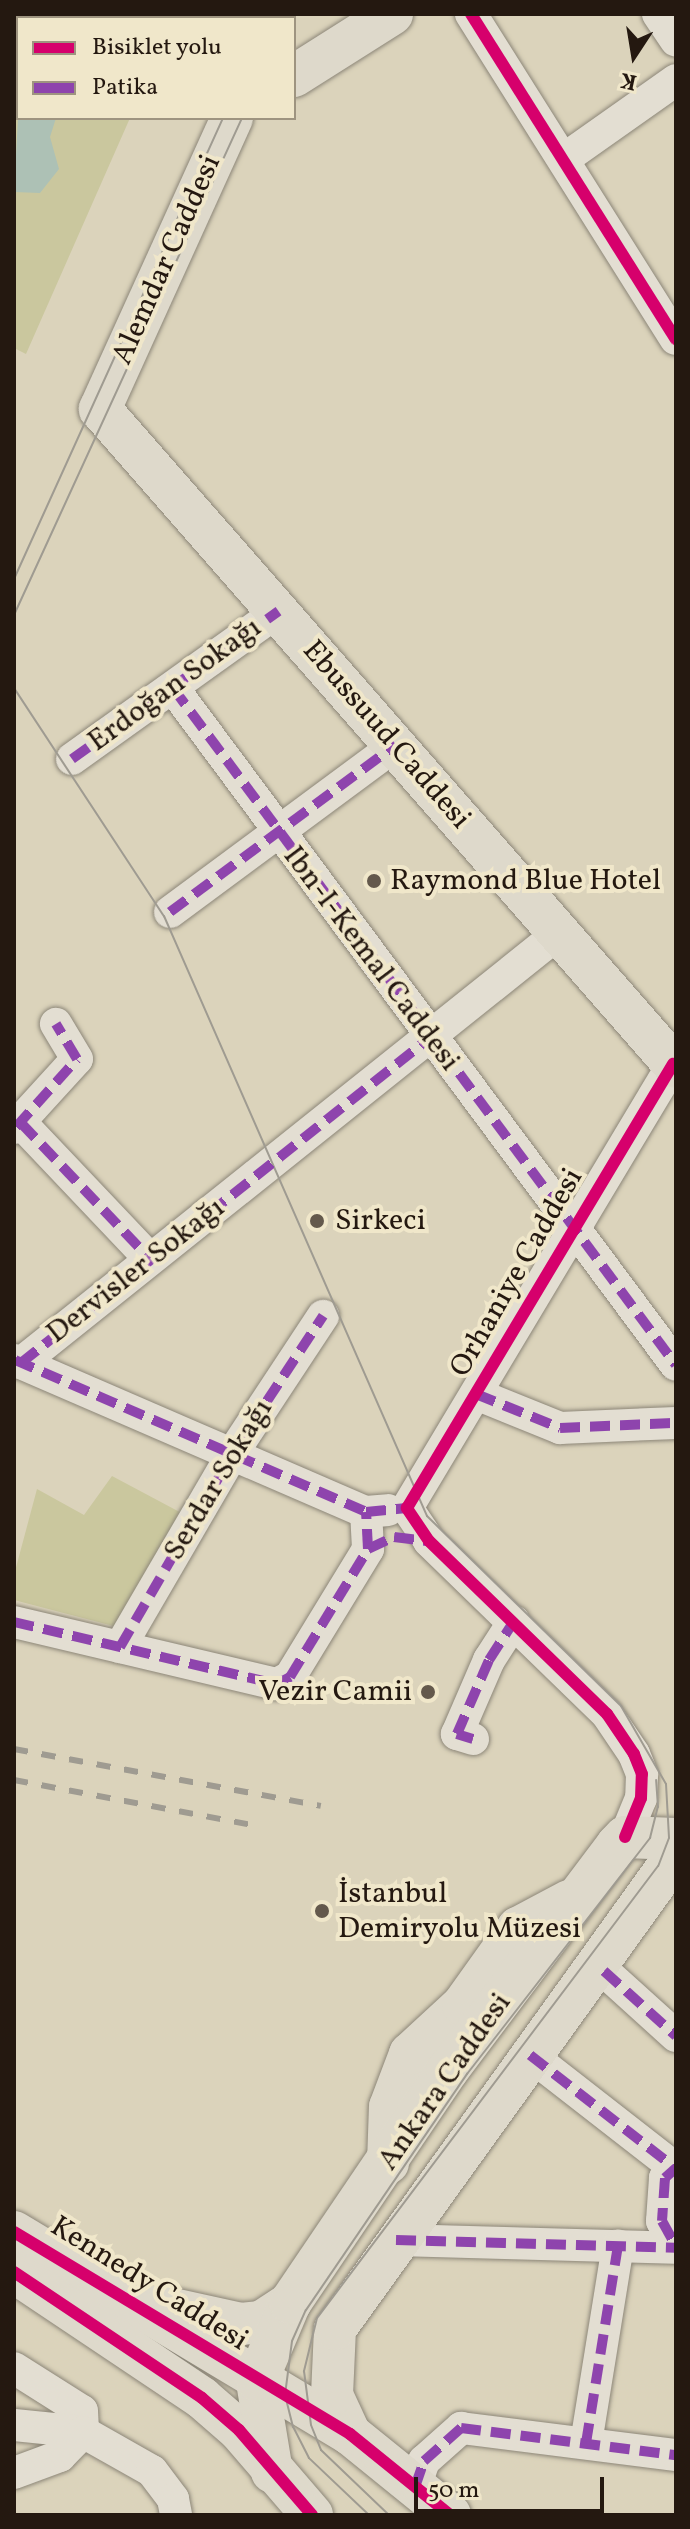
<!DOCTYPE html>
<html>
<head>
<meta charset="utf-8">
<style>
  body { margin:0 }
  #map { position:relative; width:690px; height:2529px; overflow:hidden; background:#dbd3bb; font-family:Vollkorn,serif }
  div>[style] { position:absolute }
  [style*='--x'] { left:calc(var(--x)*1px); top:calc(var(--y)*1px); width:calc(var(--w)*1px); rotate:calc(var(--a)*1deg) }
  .green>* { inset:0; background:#cac79e }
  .water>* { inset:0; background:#adc1b5 }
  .roads { filter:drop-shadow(0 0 2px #8c8678) drop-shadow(0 0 2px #8c8678) }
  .minor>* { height:32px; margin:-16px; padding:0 16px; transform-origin:16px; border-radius:16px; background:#e3ded2 }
  .major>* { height:42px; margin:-21px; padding:0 21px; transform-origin:21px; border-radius:21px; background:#ded9cb }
  .tram>* { height:2px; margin:-1px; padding:0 1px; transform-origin:1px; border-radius:1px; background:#9f9b91 }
  .rail>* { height:6px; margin-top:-3px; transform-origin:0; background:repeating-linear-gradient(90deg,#9f9b91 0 14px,transparent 0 28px) }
  .quiet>* { height:10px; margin-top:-5px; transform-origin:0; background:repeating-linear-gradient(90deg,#8e44ad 0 20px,transparent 0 30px) }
  .cycleway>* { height:12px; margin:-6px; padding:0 6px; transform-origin:6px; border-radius:6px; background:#d6006c }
  .dots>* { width:22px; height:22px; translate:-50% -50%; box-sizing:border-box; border:4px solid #f0e7ca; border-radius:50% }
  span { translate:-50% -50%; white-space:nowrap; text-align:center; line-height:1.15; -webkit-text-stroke:8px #f0e7ca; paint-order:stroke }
  .street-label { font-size:30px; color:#241810 }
  .poi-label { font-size:30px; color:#241810 }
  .left { translate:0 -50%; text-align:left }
  .right { translate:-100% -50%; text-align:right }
  .frame { position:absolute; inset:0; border:16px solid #241810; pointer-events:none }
  .legend { position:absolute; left:16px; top:16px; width:280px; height:104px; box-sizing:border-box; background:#f0e7ca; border:2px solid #9e9480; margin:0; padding:10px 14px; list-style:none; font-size:24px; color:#241810 }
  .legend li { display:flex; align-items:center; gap:16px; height:40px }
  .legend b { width:40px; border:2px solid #9e9480 }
  .north { position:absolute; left:594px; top:16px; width:80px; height:80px; -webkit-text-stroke:6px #f0e7ca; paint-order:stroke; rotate:192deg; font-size:22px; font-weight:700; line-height:32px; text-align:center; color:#241810 }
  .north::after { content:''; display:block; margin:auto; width:28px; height:36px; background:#241810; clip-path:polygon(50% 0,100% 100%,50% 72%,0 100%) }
  .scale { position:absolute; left:414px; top:2477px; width:190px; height:36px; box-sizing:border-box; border:4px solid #241810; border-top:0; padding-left:10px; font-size:24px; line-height:28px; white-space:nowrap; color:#241810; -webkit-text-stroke:6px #f0e7ca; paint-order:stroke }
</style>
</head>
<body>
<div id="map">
  <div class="green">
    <div style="clip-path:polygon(14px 14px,139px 18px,18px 18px,18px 118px,130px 118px,26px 354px,14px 348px)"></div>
    <div style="clip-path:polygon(112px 1476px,189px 1517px,121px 1628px,14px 1600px,14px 1575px,37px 1489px,84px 1515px)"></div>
  </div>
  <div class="water">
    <div style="clip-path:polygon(18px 118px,56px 118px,50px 137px,59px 169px,40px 193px,14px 192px)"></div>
  </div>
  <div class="roads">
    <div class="minor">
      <div style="--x:239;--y:14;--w:4;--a:63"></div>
      <div style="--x:471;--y:14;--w:384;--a:57.8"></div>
      <div style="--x:658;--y:14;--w:32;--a:56"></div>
      <div style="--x:564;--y:159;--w:137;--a:-35.2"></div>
      <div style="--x:173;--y:688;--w:843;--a:53.39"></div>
      <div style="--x:72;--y:759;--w:254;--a:-35.6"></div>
      <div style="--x:170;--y:912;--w:281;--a:-36.5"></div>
      <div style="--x:21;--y:1123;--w:187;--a:46.5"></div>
      <div style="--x:14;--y:1128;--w:93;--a:-47.6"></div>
      <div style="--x:77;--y:1059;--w:41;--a:-121"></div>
      <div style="--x:14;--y:1360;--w:383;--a:23.4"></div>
      <div style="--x:366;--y:1512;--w:22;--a:-5"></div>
      <div style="--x:21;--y:1363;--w:689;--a:-38.63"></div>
      <div style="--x:476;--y:1394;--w:91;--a:22"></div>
      <div style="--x:560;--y:1428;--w:116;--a:-2.5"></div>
      <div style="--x:407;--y:1508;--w:518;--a:-59.07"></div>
      <div style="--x:407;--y:1508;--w:40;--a:56"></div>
      <div style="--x:429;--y:1541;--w:248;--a:44.2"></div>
      <div style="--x:607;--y:1714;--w:48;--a:56"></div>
      <div style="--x:634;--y:1754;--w:22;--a:68"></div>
      <div style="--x:642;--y:1774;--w:24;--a:92"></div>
      <div style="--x:641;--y:1798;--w:42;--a:112.3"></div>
      <div style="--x:14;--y:1622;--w:270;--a:13.3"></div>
      <div style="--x:277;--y:1684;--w:15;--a:-28"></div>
      <div style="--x:290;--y:1677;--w:150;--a:-58.6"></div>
      <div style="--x:368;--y:1549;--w:37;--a:-93"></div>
      <div style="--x:120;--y:1647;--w:227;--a:-59.8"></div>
      <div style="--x:234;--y:1451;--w:162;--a:-56.6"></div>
      <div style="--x:473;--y:1739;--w:17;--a:-163"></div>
      <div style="--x:457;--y:1734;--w:81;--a:-66.6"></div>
      <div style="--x:489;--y:1660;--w:46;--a:-57.3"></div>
      <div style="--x:604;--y:1971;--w:97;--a:42.1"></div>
      <div style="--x:530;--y:2055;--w:184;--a:37.9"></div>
      <div style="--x:676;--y:2168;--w:15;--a:138"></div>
      <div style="--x:665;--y:2178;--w:43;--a:94"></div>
      <div style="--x:662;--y:2221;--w:29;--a:61"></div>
      <div style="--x:396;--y:2240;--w:280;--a:1.6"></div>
      <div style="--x:14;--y:2368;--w:80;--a:32.3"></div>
      <div style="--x:82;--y:2411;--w:21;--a:87"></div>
      <div style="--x:83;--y:2432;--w:69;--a:-174.2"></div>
      <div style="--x:586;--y:2443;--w:200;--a:-80.8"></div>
      <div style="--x:14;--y:2473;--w:49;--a:-20.3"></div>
      <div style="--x:60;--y:2456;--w:33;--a:-46"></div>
      <div style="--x:83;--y:2432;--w:79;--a:29.5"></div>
      <div style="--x:152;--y:2471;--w:35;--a:53"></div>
      <div style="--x:173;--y:2499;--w:16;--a:79"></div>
      <div style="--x:415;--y:2487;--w:28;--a:-71"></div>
      <div style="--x:424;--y:2461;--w:50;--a:-41.7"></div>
      <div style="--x:461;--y:2428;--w:217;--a:7.2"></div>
    </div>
    <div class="major">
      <div style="--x:294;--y:76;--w:116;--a:-32.3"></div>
      <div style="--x:232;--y:118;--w:320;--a:114.4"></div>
      <div style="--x:100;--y:409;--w:874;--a:48.8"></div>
      <div style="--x:388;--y:2163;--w:56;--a:-88"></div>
      <div style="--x:390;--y:2107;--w:57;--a:-69.3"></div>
      <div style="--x:410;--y:2054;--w:72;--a:-42.8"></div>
      <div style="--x:463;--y:2005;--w:95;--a:-54.5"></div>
      <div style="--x:518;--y:1928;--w:58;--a:-27.9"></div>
      <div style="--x:14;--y:2232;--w:392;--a:31"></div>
      <div style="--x:350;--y:2434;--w:129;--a:39"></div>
      <div style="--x:14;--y:2272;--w:226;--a:33.8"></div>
      <div style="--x:202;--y:2398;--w:49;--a:40.9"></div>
      <div style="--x:239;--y:2430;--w:112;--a:49.3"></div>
      <div style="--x:159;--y:2306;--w:84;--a:12.4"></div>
      <div style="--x:241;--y:2324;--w:20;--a:-6"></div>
      <div style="--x:261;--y:2322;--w:35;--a:-33"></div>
      <div style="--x:350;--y:2434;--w:43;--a:-114.8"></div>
      <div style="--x:332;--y:2395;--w:66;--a:-87.4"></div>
      <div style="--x:335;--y:2329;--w:584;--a:-54.27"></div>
      <div style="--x:272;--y:2472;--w:92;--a:-99.4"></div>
      <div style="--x:257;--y:2381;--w:85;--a:-67.1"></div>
      <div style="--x:290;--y:2303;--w:280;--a:-55.9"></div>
      <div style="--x:447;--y:2071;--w:283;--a:-53"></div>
      <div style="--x:617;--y:1845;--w:11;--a:-45"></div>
      <div style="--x:625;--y:1837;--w:51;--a:2.2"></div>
    </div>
  </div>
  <div class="tram">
    <div style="--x:225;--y:14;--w:4;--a:63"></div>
    <div style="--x:249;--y:14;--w:4;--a:63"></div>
    <div style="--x:14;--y:579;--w:506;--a:-65.61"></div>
    <div style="--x:14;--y:615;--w:547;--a:-65.36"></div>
    <div style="--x:14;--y:688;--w:273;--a:56.7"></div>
    <div style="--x:164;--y:916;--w:655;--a:66.33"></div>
    <div style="--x:427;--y:1516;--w:272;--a:44.4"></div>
    <div style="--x:621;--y:1706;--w:90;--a:60"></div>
    <div style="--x:666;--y:1784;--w:54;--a:86.8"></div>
    <div style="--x:669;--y:1838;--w:30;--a:111"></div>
    <div style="--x:658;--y:1866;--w:566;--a:127.03"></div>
    <div style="--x:317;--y:2318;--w:55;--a:103.8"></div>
    <div style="--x:304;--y:2371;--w:54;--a:82.6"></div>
    <div style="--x:311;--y:2425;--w:27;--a:68"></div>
    <div style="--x:321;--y:2450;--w:94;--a:43.7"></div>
    <div style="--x:369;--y:2515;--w:83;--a:-136.5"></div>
    <div style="--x:309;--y:2458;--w:35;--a:-117"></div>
    <div style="--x:293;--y:2427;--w:33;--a:-104"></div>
    <div style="--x:285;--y:2395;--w:54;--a:-82.6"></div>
    <div style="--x:292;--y:2341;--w:34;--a:-66"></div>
    <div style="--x:306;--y:2310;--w:286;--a:-55.7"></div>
    <div style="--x:467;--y:2074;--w:299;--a:-52.2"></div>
    <div style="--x:650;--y:1838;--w:32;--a:-76"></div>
    <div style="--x:658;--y:1807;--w:27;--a:-94"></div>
  </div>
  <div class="rail">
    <div style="--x:14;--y:1749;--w:312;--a:10.5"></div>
    <div style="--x:14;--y:1780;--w:248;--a:10.7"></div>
  </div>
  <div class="quiet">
    <div style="--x:173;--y:688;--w:843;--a:53.39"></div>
    <div style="--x:72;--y:759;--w:254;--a:-35.6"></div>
    <div style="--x:170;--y:912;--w:281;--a:-36.5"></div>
    <div style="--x:21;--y:1123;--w:187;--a:46.5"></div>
    <div style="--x:16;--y:1127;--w:91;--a:-48.1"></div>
    <div style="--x:77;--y:1059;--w:41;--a:-121"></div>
    <div style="--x:15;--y:1360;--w:382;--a:23.4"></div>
    <div style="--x:366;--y:1512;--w:41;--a:-5.6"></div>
    <div style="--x:21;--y:1363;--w:525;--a:-38.51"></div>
    <div style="--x:476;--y:1394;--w:91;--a:22"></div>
    <div style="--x:560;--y:1428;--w:116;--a:-2.5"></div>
    <div style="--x:368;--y:1549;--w:29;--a:-25"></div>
    <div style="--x:394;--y:1537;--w:35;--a:7"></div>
    <div style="--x:14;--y:1622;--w:270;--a:13.3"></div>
    <div style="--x:277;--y:1684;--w:15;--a:-28"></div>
    <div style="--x:290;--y:1677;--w:150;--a:-58.6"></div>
    <div style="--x:368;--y:1549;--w:37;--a:-93"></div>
    <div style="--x:120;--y:1647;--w:227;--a:-59.8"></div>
    <div style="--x:234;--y:1451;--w:162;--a:-56.6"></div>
    <div style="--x:473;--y:1739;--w:17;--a:-163"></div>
    <div style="--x:457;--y:1734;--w:81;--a:-66.6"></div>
    <div style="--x:489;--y:1660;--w:46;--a:-57.3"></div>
    <div style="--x:604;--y:1971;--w:97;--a:42.1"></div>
    <div style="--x:530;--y:2055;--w:184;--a:37.9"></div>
    <div style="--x:676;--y:2168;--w:15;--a:138"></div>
    <div style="--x:665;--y:2178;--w:43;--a:94"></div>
    <div style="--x:662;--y:2221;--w:29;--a:61"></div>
    <div style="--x:396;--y:2240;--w:280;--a:1.6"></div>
    <div style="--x:586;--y:2443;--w:200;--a:-80.8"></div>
    <div style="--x:415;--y:2487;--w:28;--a:-71"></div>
    <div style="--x:424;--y:2461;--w:50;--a:-41.7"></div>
    <div style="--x:461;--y:2428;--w:217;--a:7.2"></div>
  </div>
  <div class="cycleway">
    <div style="--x:471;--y:14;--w:384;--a:57.8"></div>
    <div style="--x:625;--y:1837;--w:42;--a:-67.7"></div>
    <div style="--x:641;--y:1798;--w:24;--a:-88"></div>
    <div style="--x:642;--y:1774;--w:22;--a:-112"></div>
    <div style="--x:634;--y:1754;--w:48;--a:-124"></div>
    <div style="--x:607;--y:1714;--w:248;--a:-135.8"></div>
    <div style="--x:429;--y:1541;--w:40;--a:-124"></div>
    <div style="--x:407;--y:1508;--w:518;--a:-59.07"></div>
    <div style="--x:14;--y:2232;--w:392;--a:31"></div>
    <div style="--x:350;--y:2434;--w:129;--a:39"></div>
    <div style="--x:14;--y:2272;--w:226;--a:33.8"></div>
    <div style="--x:202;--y:2398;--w:49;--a:40.9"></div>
    <div style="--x:239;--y:2430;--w:112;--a:49.3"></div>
  </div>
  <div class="dots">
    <div style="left:374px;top:881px;background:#64594c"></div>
    <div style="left:317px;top:1221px;background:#64594c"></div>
    <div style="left:428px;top:1692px;background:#64594c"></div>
    <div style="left:322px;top:1911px;background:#64594c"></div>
  </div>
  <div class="street-label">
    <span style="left:167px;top:260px;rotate:-66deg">Alemdar Caddesi</span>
    <span style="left:175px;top:685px;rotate:-36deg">Erdoğan Sokağı</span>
    <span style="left:386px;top:735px;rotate:49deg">Ebussuud Caddesi</span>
    <span style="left:371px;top:959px;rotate:53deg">Ibn-I-Kemal Caddesi</span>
    <span style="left:136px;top:1271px;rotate:-38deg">Dervisler Sokağı</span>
    <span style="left:517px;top:1273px;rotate:-60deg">Orhaniye Caddesi</span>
    <span style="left:219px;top:1480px;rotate:-59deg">Serdar Sokağı</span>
    <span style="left:445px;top:2082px;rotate:-55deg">Ankara Caddesi</span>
    <span style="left:149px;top:2284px;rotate:32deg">Kennedy Caddesi</span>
  </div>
  <div class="poi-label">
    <span class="left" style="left:390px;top:881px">Raymond Blue Hotel</span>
    <span class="left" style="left:335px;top:1221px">Sirkeci</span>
    <span class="right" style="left:412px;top:1692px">Vezir Camii</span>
    <span class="left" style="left:338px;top:1911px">İstanbul<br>Demiryolu Müzesi</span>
  </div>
  <div class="frame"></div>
  <ul class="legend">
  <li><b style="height:10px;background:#d6006c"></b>Bisiklet yolu</li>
  <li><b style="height:10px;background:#8e44ad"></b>Patika</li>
  </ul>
  <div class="north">K</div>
  <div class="scale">50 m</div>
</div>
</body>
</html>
